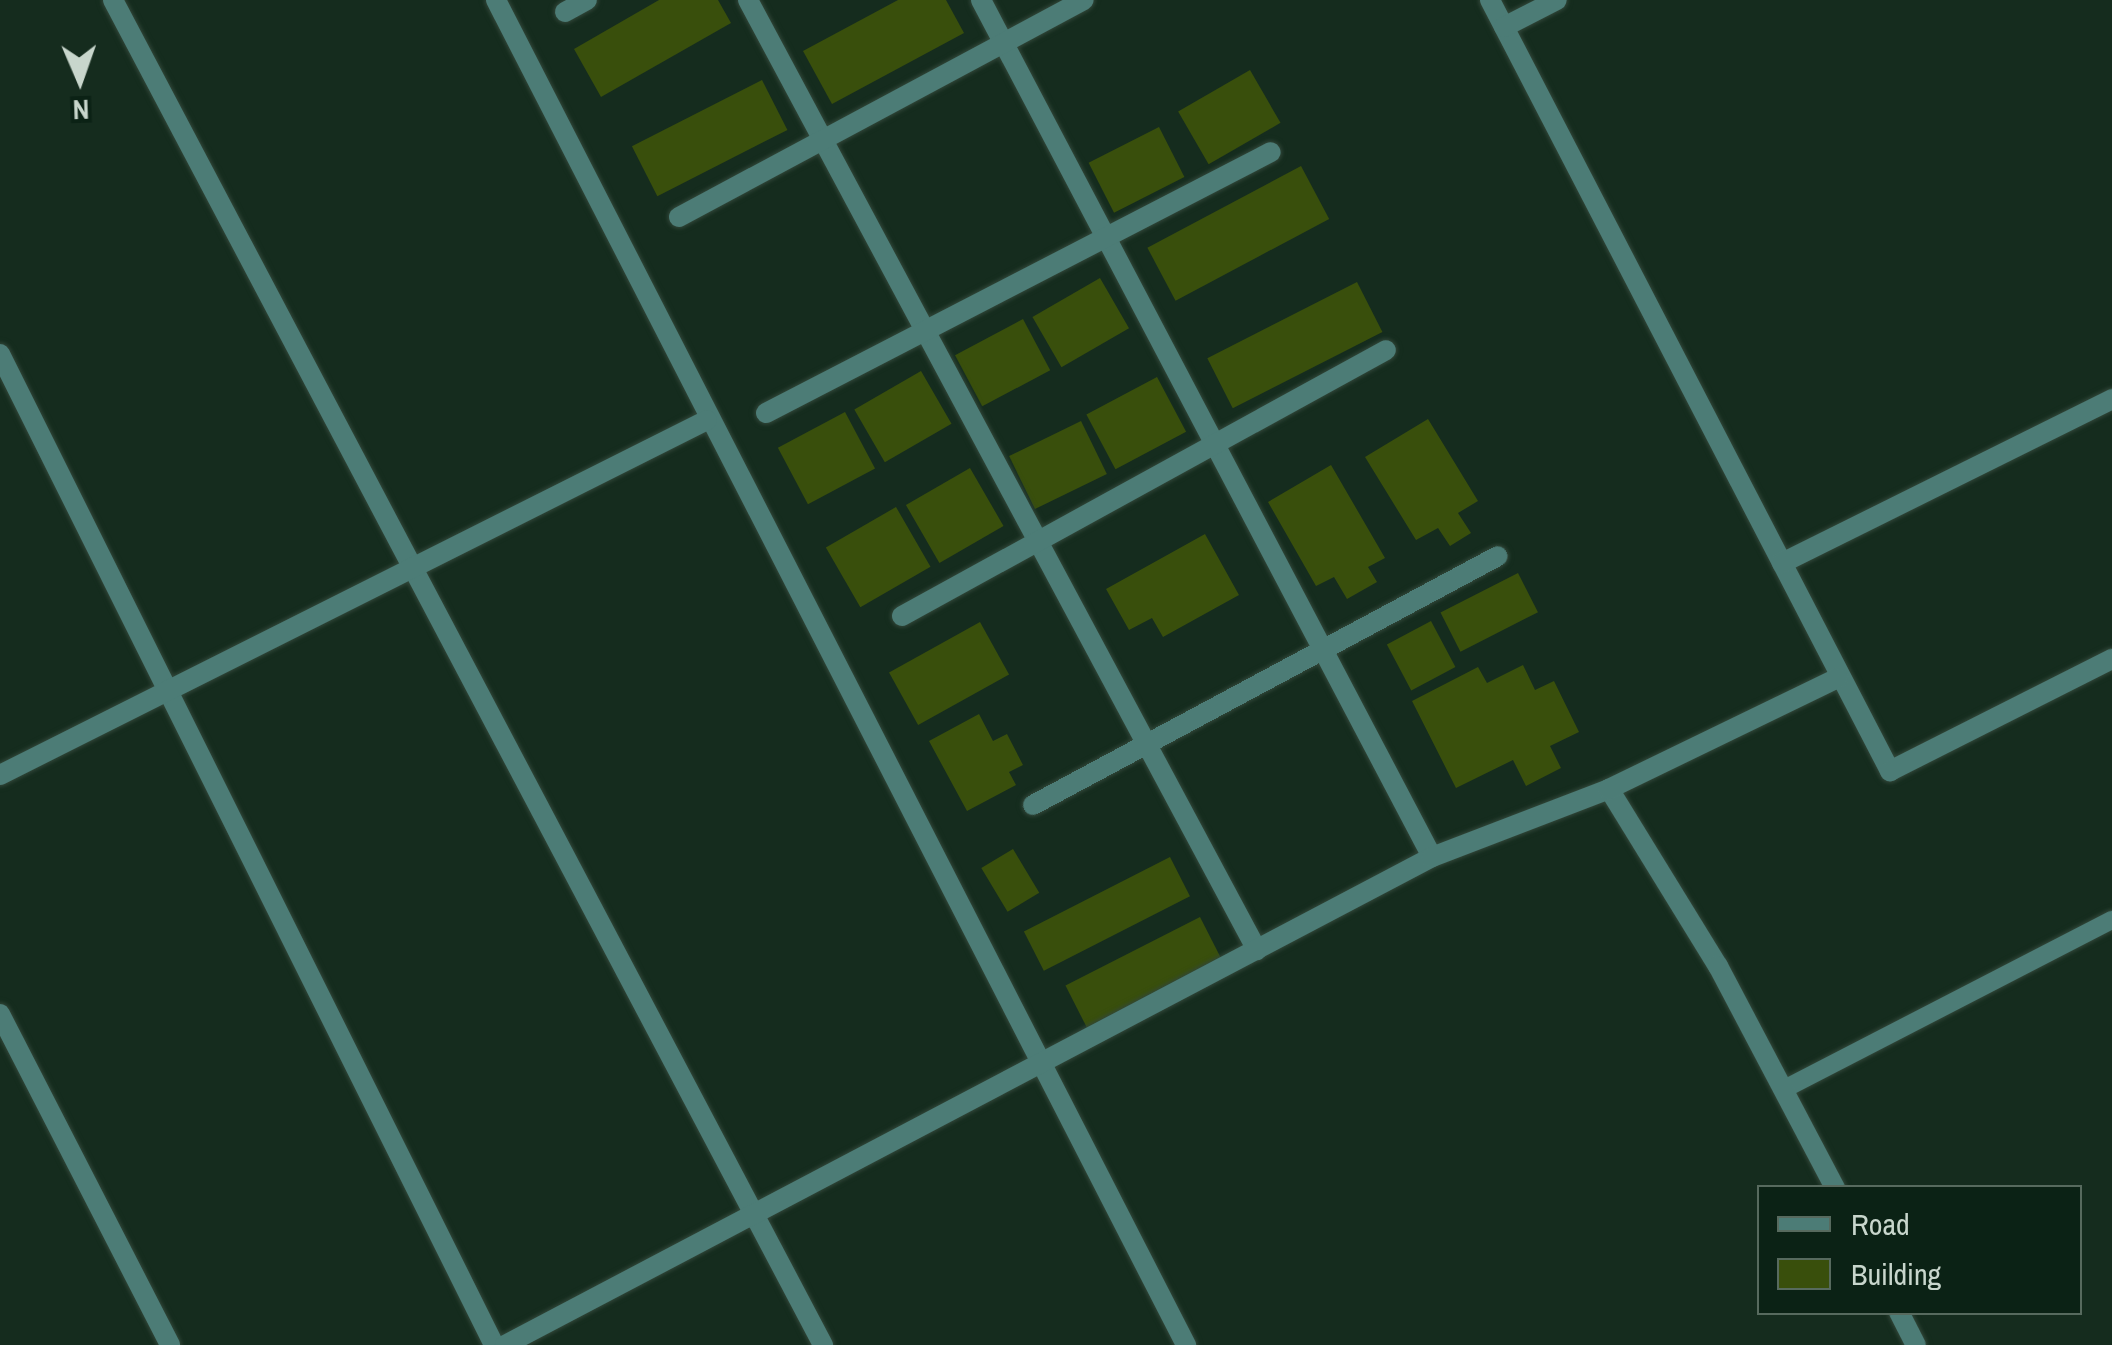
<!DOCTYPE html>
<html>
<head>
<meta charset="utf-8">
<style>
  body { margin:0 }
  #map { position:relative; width:2112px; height:1345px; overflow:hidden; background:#152c1e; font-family:"Archivo Narrow",sans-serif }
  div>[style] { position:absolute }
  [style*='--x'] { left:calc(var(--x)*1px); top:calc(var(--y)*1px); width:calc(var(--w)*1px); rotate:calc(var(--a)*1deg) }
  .building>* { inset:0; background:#394f0c; transform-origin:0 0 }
  .roads { filter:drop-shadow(0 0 2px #32473a) drop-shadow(0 0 2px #32473a) }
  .service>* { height:18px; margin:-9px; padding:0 9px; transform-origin:9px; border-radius:9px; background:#4c7c76 }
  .minor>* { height:20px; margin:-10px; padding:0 10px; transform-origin:10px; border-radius:10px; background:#4c7c76 }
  span { translate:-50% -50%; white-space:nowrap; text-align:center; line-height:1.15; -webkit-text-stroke:8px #0b2215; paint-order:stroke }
  .legend { position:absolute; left:1757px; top:1185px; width:325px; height:130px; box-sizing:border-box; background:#0b2215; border:2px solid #576a5e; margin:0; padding:12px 18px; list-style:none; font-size:30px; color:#c8d6cc }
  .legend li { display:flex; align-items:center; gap:20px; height:50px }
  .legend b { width:50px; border:2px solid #576a5e }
  .north { position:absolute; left:30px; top:30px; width:100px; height:100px; -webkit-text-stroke:8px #0b2215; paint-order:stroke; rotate:178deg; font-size:28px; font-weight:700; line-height:40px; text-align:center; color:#c8d6cc }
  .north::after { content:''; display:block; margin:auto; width:35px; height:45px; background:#c8d6cc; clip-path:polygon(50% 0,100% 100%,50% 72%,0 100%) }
</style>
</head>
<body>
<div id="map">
  <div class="building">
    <div style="clip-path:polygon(659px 0,718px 0,731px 23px,601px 97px,574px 49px)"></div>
    <div style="clip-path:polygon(898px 0,946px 0,964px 33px,832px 104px,803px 51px)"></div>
    <div style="left:1250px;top:70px;width:61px;height:83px;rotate:60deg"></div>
    <div style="left:762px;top:80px;width:56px;height:146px;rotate:63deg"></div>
    <div style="left:1159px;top:127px;width:56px;height:79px;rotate:63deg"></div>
    <div style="left:1301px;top:166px;width:60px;height:174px;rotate:62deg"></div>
    <div style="left:1100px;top:278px;width:58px;height:78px;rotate:60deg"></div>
    <div style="left:1357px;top:282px;width:56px;height:168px;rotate:63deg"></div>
    <div style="left:1023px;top:319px;width:58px;height:77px;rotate:62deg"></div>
    <div style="left:921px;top:371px;width:61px;height:77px;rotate:60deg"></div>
    <div style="left:1157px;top:377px;width:62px;height:80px;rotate:62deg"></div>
    <div style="left:845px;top:412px;width:64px;height:76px;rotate:62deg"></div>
    <div style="clip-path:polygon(1428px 419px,1478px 501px,1458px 513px,1471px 533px,1450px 546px,1438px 528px,1416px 540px,1365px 457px)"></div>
    <div style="left:1081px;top:421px;width:59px;height:80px;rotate:64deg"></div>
    <div style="clip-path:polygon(1331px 465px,1385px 558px,1368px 567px,1377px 582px,1347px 599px,1334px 577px,1316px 586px,1268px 502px)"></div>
    <div style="left:970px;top:468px;width:67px;height:74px;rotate:60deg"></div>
    <div style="left:896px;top:507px;width:69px;height:81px;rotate:60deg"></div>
    <div style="clip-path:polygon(1205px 534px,1239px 595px,1163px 637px,1152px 618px,1129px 630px,1106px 589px)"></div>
    <div style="left:1518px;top:573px;width:44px;height:87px;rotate:63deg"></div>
    <div style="left:1431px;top:621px;width:52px;height:50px;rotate:62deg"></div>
    <div style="left:980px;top:622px;width:60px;height:104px;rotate:61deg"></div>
    <div style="clip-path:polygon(1523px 665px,1535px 690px,1554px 681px,1579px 732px,1550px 746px,1561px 768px,1526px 786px,1513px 760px,1456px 788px,1412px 701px,1478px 667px,1487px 683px)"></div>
    <div style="clip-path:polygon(979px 714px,993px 741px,1007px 734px,1023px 765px,1009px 772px,1016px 785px,967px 811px,929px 741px)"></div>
    <div style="left:1013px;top:849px;width:51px;height:37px;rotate:59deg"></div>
    <div style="left:1170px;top:857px;width:44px;height:164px;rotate:63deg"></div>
    <div style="left:1200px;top:917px;width:48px;height:151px;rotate:63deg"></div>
  </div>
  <div class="roads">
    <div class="service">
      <div style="--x:1784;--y:1089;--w:369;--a:-27.3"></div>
    </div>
    <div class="minor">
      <div style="--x:113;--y:0;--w:1521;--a:62.17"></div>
      <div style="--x:496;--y:0;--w:1512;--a:62.84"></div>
      <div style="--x:748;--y:0;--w:1078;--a:61.82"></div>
      <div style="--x:981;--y:0;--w:968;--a:62.24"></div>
      <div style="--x:1490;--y:0;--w:869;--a:62.58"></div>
      <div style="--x:1890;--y:771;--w:249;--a:-26.8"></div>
      <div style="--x:565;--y:12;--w:25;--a:-29"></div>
      <div style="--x:1504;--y:27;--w:59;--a:-27"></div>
      <div style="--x:679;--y:217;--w:459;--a:-28.2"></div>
      <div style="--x:0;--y:354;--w:1107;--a:63.5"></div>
      <div style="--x:766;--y:413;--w:568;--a:-27.33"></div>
      <div style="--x:1782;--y:563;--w:369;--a:-26.4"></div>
      <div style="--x:902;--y:616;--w:552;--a:-28.79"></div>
      <div style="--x:0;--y:775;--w:791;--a:-26.66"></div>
      <div style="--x:1609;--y:789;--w:208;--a:58.4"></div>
      <div style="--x:1718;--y:966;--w:251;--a:62.2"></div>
      <div style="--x:1033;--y:805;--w:527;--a:-28.17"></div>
      <div style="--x:0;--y:1014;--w:372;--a:62.8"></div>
      <div style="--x:1899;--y:1312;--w:37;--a:63"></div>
      <div style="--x:505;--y:1345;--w:1048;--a:-27.76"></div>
      <div style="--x:1432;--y:857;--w:190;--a:-21"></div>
      <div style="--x:1609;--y:789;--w:254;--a:-25.9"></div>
    </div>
  </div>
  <ul class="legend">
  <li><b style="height:12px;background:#4c7c76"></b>Road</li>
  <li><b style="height:28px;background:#394f0c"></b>Building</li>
  </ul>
  <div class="north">N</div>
</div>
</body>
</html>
